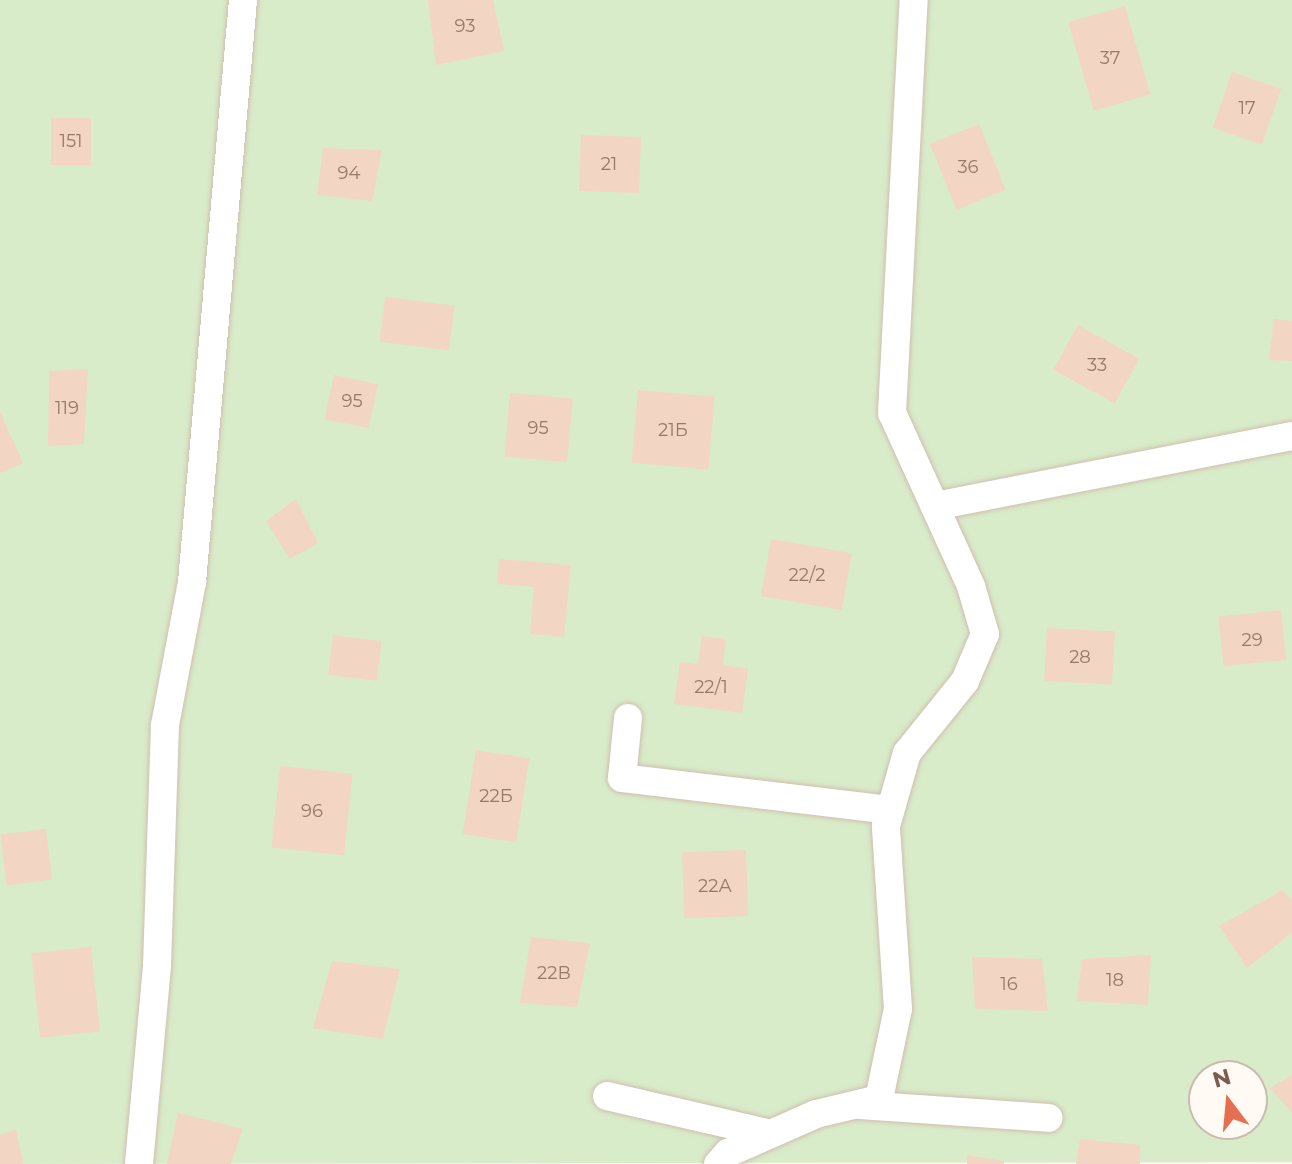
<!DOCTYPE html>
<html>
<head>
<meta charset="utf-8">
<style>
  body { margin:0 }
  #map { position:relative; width:1292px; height:1164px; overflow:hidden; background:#fdf6ec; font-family:Montserrat,sans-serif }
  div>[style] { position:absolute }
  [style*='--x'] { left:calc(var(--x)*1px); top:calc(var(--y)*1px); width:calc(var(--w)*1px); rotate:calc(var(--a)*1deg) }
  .green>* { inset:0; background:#d8ecc9 }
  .building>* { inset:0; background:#f3d5c3; transform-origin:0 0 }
  .roads { filter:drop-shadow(0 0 2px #d1beb0) drop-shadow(0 0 2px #d1beb0) }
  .street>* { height:28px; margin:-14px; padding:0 14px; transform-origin:14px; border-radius:14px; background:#fff }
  span { translate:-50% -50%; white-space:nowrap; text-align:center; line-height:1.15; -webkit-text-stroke:8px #fffaf3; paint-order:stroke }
  .number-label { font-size:18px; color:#987a6a }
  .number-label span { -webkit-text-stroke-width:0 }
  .north { position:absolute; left:1188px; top:1060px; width:80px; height:80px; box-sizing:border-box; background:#fffaf3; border:2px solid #cabbb1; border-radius:50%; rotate:344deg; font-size:22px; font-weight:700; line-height:32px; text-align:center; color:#7a5c4d }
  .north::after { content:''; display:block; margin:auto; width:28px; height:36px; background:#e76f51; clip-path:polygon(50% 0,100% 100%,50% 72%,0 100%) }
</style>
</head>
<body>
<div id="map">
  <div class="green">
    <div style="clip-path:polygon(evenodd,0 0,1292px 0,1292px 1162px,0 1164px,0 0,1204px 1076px,1252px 1076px,1252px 1124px,1204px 1124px,1204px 1076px)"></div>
  </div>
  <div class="building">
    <div style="clip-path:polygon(428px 0,493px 0,504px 51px,436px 65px)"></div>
    <div style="left:1125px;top:6px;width:92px;height:59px;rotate:74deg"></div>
    <div style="left:1232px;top:72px;width:52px;height:59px;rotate:19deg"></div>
    <div style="left:51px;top:118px;width:40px;height:47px"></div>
    <div style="left:979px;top:124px;width:71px;height:53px;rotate:68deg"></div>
    <div style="left:581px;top:135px;width:60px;height:56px;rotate:2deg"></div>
    <div style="clip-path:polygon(323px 148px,382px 150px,372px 201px,317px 195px)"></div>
    <div style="left:385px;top:297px;width:70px;height:45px;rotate:7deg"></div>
    <div style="clip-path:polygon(1274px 319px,1292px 321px,1292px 361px,1269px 360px)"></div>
    <div style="left:1078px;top:325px;width:70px;height:51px;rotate:29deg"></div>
    <div style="clip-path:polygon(88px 369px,84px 444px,48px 446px,49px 371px)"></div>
    <div style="left:334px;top:375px;width:45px;height:45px;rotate:12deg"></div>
    <div style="left:638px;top:390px;width:77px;height:73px;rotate:5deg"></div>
    <div style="left:510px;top:393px;width:63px;height:64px;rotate:5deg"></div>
    <div style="clip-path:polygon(0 412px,23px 463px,0 473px)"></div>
    <div style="clip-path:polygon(296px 499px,318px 543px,290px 559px,266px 521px)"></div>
    <div style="left:771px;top:539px;width:82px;height:58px;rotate:10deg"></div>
    <div style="clip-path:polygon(499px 559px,571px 565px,564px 637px,530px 634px,534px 587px,497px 584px)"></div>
    <div style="left:1281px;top:610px;width:50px;height:63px;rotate:84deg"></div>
    <div style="left:1047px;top:628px;width:68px;height:53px;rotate:3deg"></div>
    <div style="left:333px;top:635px;width:49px;height:40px;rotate:7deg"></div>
    <div style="clip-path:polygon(702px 636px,726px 639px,723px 665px,748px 669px,742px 713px,674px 704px,680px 662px,698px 664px)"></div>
    <div style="left:476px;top:750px;width:54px;height:85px;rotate:9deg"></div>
    <div style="left:280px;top:766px;width:73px;height:82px;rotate:6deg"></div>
    <div style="left:46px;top:829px;width:51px;height:46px;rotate:83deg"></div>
    <div style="left:746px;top:850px;width:66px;height:64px;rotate:88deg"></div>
    <div style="clip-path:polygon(1283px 890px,1292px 901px,1292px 933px,1247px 968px,1219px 926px)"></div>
    <div style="clip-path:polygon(531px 937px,590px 943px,577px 1007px,520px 1003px)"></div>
    <div style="left:91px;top:947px;width:85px;height:60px;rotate:84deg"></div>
    <div style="clip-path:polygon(1151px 955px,1148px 1005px,1077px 1001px,1082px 959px)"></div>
    <div style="clip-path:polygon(972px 957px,1042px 959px,1048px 1011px,975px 1009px)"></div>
    <div style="clip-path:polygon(332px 961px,400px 969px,383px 1039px,313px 1028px)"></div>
    <div style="clip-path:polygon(1292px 1075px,1292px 1113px,1270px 1088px)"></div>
    <div style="clip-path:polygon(178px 1113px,243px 1129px,231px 1164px,167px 1164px)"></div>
    <div style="clip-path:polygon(16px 1129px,23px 1164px,0 1164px,0 1135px)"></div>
    <div style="clip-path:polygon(1080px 1139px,1140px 1145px,1140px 1164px,1076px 1164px)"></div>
    <div style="clip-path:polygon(967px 1155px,1004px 1161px,1004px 1164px,967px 1164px)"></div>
  </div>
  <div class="roads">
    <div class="street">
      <div style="--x:935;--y:506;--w:364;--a:-11.1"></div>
      <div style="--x:628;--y:718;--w:60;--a:95.7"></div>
      <div style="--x:622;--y:778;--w:270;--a:6.8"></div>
      <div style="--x:607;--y:1096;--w:168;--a:13"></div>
      <div style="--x:860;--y:1105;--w:189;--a:3.9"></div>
      <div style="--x:139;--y:1164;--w:199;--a:-84.8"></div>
      <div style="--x:157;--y:966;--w:241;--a:-88.1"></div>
      <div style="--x:165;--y:725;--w:146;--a:-79.3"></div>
      <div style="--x:192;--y:582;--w:584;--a:-84.99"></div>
      <div style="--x:718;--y:1164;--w:15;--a:-48"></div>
      <div style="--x:728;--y:1153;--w:96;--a:-23.9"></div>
      <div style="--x:816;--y:1114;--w:65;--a:-13.4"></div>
      <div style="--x:879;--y:1099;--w:92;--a:-78.1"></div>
      <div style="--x:898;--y:1009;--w:183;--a:-93.8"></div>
      <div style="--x:886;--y:826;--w:76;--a:-74"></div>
      <div style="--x:907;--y:753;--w:92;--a:-51.1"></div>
      <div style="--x:965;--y:681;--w:51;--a:-66.9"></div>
      <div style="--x:985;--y:634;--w:50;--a:-106.3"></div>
      <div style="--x:971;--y:586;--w:190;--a:-114.5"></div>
      <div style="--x:892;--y:413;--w:414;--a:-87"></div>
    </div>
  </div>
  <div class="number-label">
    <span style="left:465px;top:26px">93</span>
    <span style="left:1110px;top:58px">37</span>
    <span style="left:1247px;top:108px">17</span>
    <span style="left:71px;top:141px">151</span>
    <span style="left:609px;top:164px">21</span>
    <span style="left:968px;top:167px">36</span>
    <span style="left:349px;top:173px">94</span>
    <span style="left:1097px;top:365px">33</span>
    <span style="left:352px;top:401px">95</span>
    <span style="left:67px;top:408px">119</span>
    <span style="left:538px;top:428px">95</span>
    <span style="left:673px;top:430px">21Б</span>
    <span style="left:807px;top:575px">22/2</span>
    <span style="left:1252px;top:640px">29</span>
    <span style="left:1080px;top:657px">28</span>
    <span style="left:711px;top:687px">22/1</span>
    <span style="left:496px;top:796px">22Б</span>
    <span style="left:312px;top:811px">96</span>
    <span style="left:715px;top:886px">22А</span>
    <span style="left:554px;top:973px">22В</span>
    <span style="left:1115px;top:980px">18</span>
    <span style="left:1009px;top:984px">16</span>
  </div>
  <div class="north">N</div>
</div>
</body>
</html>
